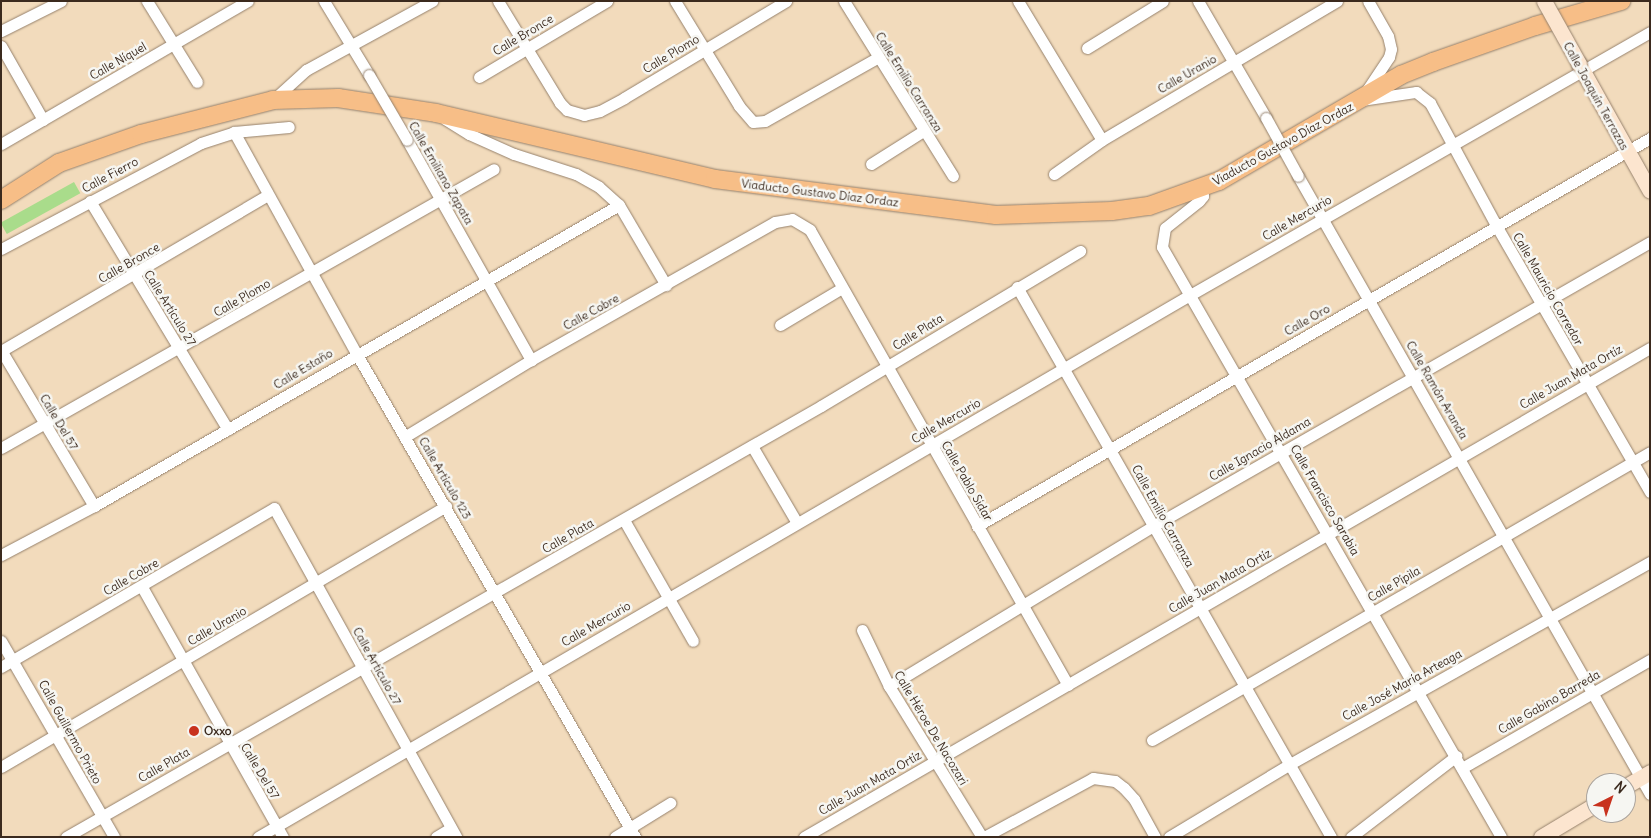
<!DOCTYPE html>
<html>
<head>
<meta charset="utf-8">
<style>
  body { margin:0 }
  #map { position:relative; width:1651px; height:838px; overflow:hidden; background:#f2dbbc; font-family:Delius,sans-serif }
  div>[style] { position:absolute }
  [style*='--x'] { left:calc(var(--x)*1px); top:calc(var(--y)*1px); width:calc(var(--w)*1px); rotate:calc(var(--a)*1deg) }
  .green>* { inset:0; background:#a9dc8b; transform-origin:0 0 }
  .roads { filter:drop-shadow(0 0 1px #96826d) drop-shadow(0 0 1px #96826d) }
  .street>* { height:11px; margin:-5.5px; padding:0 5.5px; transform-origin:5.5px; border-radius:5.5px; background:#fff }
  .secondary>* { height:15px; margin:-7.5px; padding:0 7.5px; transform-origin:7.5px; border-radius:7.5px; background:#fce5cf }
  .primary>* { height:18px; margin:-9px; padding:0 9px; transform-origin:9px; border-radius:9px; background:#f7be87 }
  .bridges { filter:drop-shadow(0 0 1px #96826d) drop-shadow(0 0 1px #96826d) }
  .street-bridge>* { height:11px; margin:-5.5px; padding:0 5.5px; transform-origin:5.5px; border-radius:5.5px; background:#fff }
  .secondary-bridge>* { height:15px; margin:-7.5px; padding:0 7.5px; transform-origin:7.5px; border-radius:7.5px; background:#fce5cf }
  .dots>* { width:14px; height:14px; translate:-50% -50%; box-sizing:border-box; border:2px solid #f6f6f2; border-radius:50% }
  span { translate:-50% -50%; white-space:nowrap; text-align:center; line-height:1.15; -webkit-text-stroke:5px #f6f6f2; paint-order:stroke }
  .street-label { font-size:12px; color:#3b2a1e }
  .poi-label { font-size:12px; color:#3b2a1e; font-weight:700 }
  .left { translate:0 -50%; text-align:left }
  .frame { position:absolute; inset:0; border:2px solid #3b2a1e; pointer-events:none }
  .north { position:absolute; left:1586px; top:773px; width:50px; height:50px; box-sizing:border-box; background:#f6f6f2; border:1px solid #aba49d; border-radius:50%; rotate:41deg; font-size:14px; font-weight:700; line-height:20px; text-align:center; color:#3b2a1e }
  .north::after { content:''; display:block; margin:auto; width:18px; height:22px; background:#c8321e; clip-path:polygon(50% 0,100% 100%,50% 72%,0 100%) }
</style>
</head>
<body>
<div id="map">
  <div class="green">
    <div style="left:74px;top:182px;width:13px;height:84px;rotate:61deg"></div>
  </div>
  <div class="roads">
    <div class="street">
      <div style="--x:147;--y:1;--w:95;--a:58.3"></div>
      <div style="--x:324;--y:1;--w:87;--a:58.7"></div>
      <div style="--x:498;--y:1;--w:119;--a:58.7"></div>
      <div style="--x:560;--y:103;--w:10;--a:45"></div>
      <div style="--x:567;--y:110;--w:18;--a:16"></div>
      <div style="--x:584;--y:115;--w:16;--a:-14"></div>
      <div style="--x:600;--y:111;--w:27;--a:-28"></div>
      <div style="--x:624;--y:98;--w:189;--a:-30.9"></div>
      <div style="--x:675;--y:1;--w:123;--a:58.6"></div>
      <div style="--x:739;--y:106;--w:21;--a:49"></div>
      <div style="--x:753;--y:122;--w:12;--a:-5"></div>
      <div style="--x:765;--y:121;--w:129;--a:-29.4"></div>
      <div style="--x:844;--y:1;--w:206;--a:58.1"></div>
      <div style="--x:1018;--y:1;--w:162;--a:58.9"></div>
      <div style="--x:1198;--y:1;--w:135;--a:59.8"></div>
      <div style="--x:1;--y:31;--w:67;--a:-26.6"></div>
      <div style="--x:1;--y:46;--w:85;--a:60.4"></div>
      <div style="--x:1087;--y:48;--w:89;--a:-31.7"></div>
      <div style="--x:479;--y:77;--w:149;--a:-30.7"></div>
      <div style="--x:1365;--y:93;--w:43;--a:-56.3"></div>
      <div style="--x:1389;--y:57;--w:8;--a:-76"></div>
      <div style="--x:1391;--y:49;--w:13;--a:-103"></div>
      <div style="--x:1388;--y:36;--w:40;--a:-119.7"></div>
      <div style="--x:273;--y:100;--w:45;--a:-42.3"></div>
      <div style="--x:306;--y:70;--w:144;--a:-28.7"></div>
      <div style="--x:1361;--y:100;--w:56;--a:-8.3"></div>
      <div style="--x:1416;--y:92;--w:18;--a:38"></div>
      <div style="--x:1430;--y:103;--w:141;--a:61.6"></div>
      <div style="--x:1497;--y:227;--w:306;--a:60"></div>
      <div style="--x:445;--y:119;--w:28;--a:32"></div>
      <div style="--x:469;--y:134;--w:49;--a:24"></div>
      <div style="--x:514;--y:154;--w:65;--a:17.9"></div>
      <div style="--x:576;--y:174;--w:26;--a:29"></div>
      <div style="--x:599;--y:187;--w:27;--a:42"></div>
      <div style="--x:619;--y:205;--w:93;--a:59.6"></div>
      <div style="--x:234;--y:132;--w:252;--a:61.1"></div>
      <div style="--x:356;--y:353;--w:559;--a:60.04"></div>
      <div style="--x:407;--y:140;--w:253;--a:60.6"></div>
      <div style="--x:1;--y:144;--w:285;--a:-30.1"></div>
      <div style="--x:871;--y:164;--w:62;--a:-32.4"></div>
      <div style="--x:1054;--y:174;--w:59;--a:-35.3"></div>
      <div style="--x:1102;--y:140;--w:273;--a:-30.6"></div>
      <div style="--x:1298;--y:176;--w:711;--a:60.34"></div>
      <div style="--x:1202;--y:188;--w:8;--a:83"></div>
      <div style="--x:1203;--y:196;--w:6;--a:129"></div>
      <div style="--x:1199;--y:201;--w:43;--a:141.5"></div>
      <div style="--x:1165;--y:228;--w:19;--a:99"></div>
      <div style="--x:1162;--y:247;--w:680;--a:60.12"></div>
      <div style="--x:90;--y:201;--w:267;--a:58.9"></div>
      <div style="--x:1;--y:249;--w:226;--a:-27.9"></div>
      <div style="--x:201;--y:143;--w:35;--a:-18"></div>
      <div style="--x:234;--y:132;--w:55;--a:-5.2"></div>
      <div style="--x:1017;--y:287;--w:633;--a:60.28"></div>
      <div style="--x:780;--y:325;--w:72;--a:-30.8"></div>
      <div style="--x:1;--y:350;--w:182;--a:59.2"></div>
      <div style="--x:1;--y:351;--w:309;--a:-30.3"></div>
      <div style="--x:406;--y:436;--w:146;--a:-31.3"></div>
      <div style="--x:531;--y:360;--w:280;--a:-29.5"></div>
      <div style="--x:775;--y:222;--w:17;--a:-10"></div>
      <div style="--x:792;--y:219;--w:21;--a:31"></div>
      <div style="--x:810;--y:230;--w:523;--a:60.45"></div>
      <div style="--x:752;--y:446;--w:89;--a:59.7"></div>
      <div style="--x:1;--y:448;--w:566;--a:-29.51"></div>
      <div style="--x:624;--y:520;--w:139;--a:60.3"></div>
      <div style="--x:977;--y:526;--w:777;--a:-29.96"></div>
      <div style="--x:1;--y:555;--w:105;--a:-27.8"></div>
      <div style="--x:94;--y:506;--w:605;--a:-29.83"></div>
      <div style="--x:142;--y:587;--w:287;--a:60.6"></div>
      <div style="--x:862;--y:630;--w:62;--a:64.3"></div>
      <div style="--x:889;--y:686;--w:177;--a:58.4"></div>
      <div style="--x:1;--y:641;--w:226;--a:60"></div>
      <div style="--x:1;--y:667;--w:316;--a:-30.2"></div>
      <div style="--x:274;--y:508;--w:376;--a:61"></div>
      <div style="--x:889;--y:686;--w:309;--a:-31.2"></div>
      <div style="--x:1153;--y:526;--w:572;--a:-29.74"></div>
      <div style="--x:1152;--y:740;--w:575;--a:-30.04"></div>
      <div style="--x:1;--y:767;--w:516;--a:-30.39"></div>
      <div style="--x:1462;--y:768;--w:217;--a:-29.9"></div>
      <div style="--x:66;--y:837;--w:869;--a:-29.72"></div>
      <div style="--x:821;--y:406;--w:302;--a:-30.9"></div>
      <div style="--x:258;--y:837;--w:1078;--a:-30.18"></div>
      <div style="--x:1190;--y:295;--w:530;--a:-29.76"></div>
      <div style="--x:436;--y:837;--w:17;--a:-31"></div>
      <div style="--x:615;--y:837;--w:65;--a:-31.7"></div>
      <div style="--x:804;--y:837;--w:977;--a:-30.03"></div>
      <div style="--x:984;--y:837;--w:124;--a:-28.4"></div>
      <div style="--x:1093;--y:778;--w:22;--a:8"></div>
      <div style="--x:1115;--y:781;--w:11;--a:38"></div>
      <div style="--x:1124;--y:788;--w:15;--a:48"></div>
      <div style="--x:1134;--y:799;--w:43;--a:61.1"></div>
      <div style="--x:1169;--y:837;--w:141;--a:-31.1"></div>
      <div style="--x:1290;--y:764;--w:413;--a:-29.3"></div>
      <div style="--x:1351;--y:837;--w:133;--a:-37.6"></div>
    </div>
    <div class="secondary">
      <div style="--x:1579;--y:64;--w:145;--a:60.8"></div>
      <div style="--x:1626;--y:786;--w:28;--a:-30"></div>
      <div style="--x:1541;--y:837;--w:64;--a:-31"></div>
    </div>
    <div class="primary">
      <div style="--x:1;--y:200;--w:69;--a:-32.5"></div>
      <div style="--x:59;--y:163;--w:87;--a:-19.5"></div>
      <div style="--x:141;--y:134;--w:136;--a:-14.4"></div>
      <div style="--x:273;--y:100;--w:65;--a:-1.8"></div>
      <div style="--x:338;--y:98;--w:99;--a:8.7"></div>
      <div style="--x:436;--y:113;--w:287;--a:13.3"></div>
      <div style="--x:715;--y:179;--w:283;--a:7.3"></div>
      <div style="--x:996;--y:215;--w:116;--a:-2"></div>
      <div style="--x:1112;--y:211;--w:37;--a:-8"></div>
      <div style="--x:1149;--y:206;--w:74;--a:-19.7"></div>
      <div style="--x:1219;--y:181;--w:211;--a:-30.2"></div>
      <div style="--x:1401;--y:75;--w:35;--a:-22"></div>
      <div style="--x:1433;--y:62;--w:108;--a:-19.4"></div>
      <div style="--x:1535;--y:26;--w:90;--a:-16.2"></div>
    </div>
  </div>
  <div class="bridges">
    <div class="street-bridge">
      <div style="--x:369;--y:75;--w:75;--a:59.7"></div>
      <div style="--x:1266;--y:118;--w:66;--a:61.1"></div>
    </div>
    <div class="secondary-bridge">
      <div style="--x:1544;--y:1;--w:72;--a:60.9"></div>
    </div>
  </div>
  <div class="dots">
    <div style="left:194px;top:731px;background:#c8321e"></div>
  </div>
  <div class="street-label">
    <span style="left:523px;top:35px;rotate:-31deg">Calle Bronce</span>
    <span style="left:671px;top:54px;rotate:-31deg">Calle Plomo</span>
    <span style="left:118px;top:61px;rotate:-30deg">Calle Níquel</span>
    <span style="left:1187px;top:74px;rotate:-30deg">Calle Uranio</span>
    <span style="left:909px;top:82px;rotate:58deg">Calle Emilio Carranza</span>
    <span style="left:1596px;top:96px;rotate:61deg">Calle Joaquín Terrazas</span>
    <span style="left:1283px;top:144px;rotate:-29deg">Viaducto Gustavo Díaz Ordaz</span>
    <span style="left:441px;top:173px;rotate:60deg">Calle Emiliano Zapata</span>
    <span style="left:110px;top:175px;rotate:-28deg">Calle Fierro</span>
    <span style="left:820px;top:193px;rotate:7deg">Viaducto Gustavo Díaz Ordaz</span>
    <span style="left:1297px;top:218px;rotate:-30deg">Calle Mercurio</span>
    <span style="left:129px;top:263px;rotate:-30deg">Calle Bronce</span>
    <span style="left:1548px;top:289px;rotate:60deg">Calle Mauricio Corredor</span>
    <span style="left:242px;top:298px;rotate:-30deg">Calle Plomo</span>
    <span style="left:170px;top:308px;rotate:58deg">Calle Artículo 27</span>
    <span style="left:591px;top:312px;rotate:-29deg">Calle Cobre</span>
    <span style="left:1307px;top:320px;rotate:-30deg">Calle Oro</span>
    <span style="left:918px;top:332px;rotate:-32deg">Calle Plata</span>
    <span style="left:303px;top:369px;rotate:-31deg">Calle Estaño</span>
    <span style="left:1571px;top:377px;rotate:-30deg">Calle Juan Mata Ortíz</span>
    <span style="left:1437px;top:390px;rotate:60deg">Calle Ramón Aranda</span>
    <span style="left:946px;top:421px;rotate:-30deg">Calle Mercurio</span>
    <span style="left:59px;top:422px;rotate:59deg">Calle Del 57</span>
    <span style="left:1260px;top:449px;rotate:-30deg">Calle Ignacio Aldama</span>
    <span style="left:445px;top:478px;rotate:60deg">Calle Artículo 123</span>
    <span style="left:967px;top:481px;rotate:60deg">Calle Pablo Sidar</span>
    <span style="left:1325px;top:500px;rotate:60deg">Calle Francisco Sarabia</span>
    <span style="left:1163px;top:516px;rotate:61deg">Calle Emilio Carranza</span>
    <span style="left:568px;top:536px;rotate:-30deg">Calle Plata</span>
    <span style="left:131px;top:577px;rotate:-30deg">Calle Cobre</span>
    <span style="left:1220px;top:581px;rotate:-30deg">Calle Juan Mata Ortíz</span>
    <span style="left:1394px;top:584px;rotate:-30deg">Calle Pípila</span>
    <span style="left:596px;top:624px;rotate:-30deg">Calle Mercurio</span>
    <span style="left:217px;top:626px;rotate:-30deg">Calle Uranio</span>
    <span style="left:377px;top:666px;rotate:61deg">Calle Artículo 27</span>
    <span style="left:1402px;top:685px;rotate:-29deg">Calle José María Arteaga</span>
    <span style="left:1549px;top:702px;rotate:-30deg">Calle Gabino Barreda</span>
    <span style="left:931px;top:728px;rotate:59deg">Calle Héroe De Nacozari</span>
    <span style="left:70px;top:732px;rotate:61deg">Calle Guillermo Prieto</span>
    <span style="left:164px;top:765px;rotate:-30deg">Calle Plata</span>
    <span style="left:260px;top:771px;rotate:59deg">Calle Del 57</span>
    <span style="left:870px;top:783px;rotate:-30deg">Calle Juan Mata Ortíz</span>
  </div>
  <div class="poi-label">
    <span class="left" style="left:204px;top:731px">Oxxo</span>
  </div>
  <div class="frame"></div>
  <div class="north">N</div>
</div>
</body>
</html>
